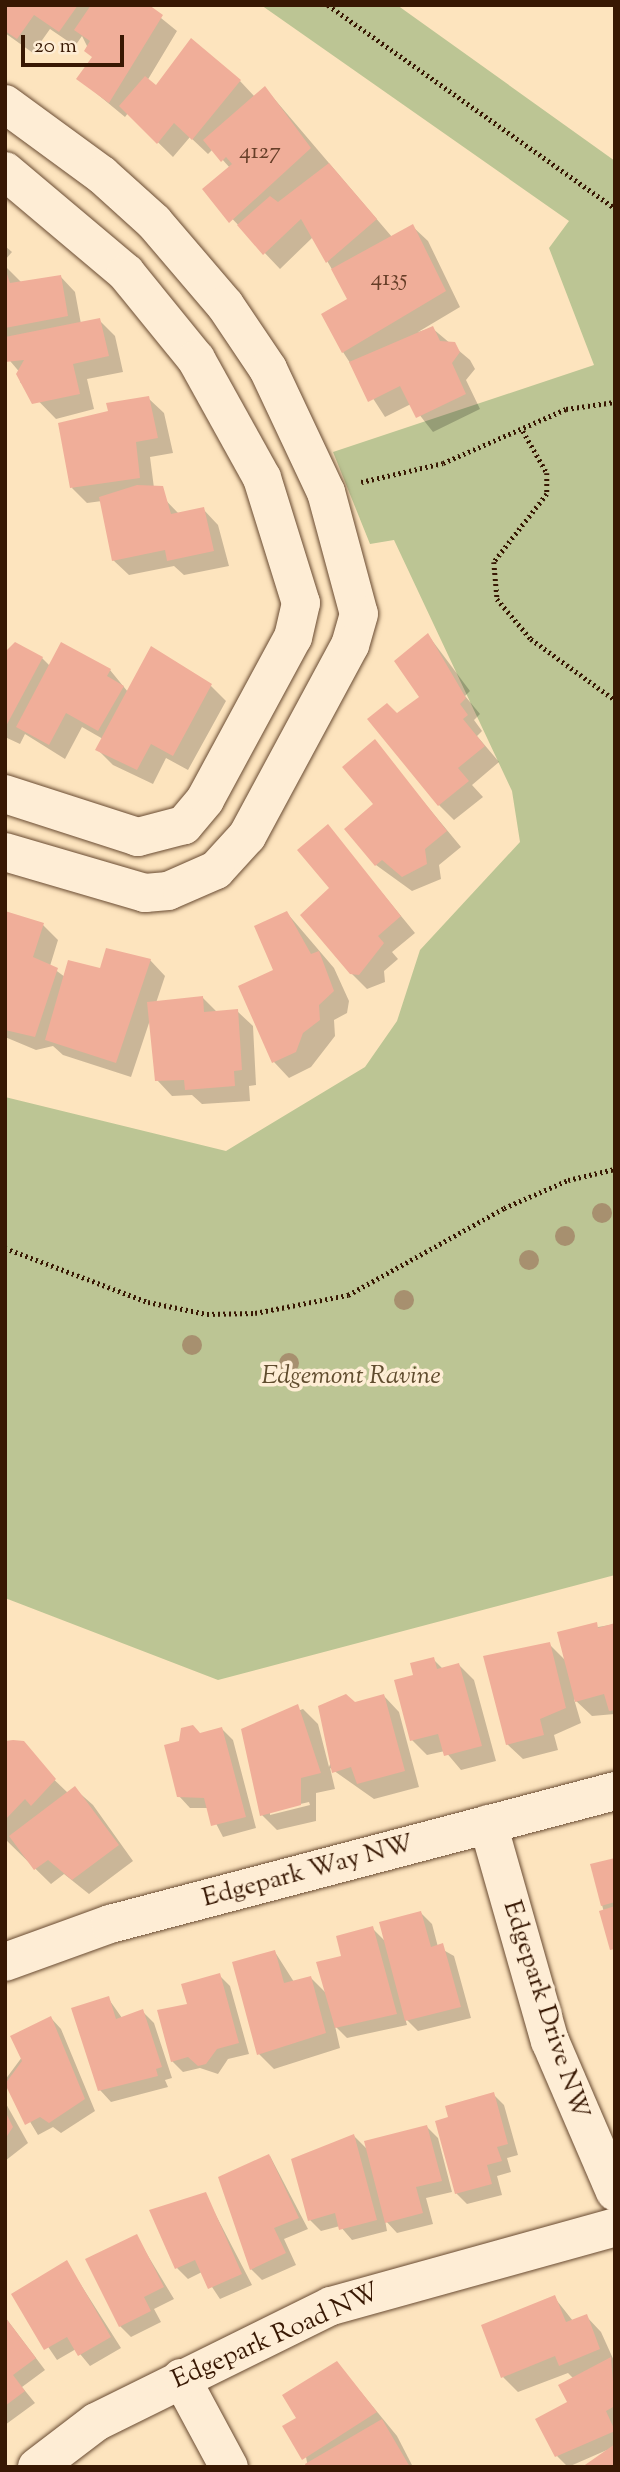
<!DOCTYPE html>
<html>
<head>
<meta charset="utf-8">
<style>
  body { margin:0 }
  #map { position:relative; width:620px; height:2472px; overflow:hidden; background:#fde4be; font-family:"Sorts Mill Goudy",serif }
  div>[style] { position:absolute }
  [style*='--x'] { left:calc(var(--x)*1px); top:calc(var(--y)*1px); width:calc(var(--w)*1px); rotate:calc(var(--a)*1deg) }
  .green>* { inset:0; background:#bcc594 }
  .shadow>* { inset:0; background:#0003 }
  .building>* { inset:0; background:#f0ae99 }
  .path>* { height:4.5px; margin-top:-2.25px; transform-origin:0; background:repeating-linear-gradient(90deg,#381803 0 2px,transparent 0 5.5px) }
  .roads { filter:drop-shadow(0 0 2px #694b32) drop-shadow(0 0 2px #694b32) }
  .street>* { height:38px; margin:-19px; padding:0 19px; transform-origin:19px; border-radius:19px; background:#feedd5 }
  .trees>* { width:20px; height:20px; margin:-10px; border-radius:50%; background:#a7906f }
  span { translate:-50% -50%; white-space:nowrap; text-align:center; line-height:1.15; -webkit-text-stroke:7px #feedd5; paint-order:stroke }
  .number-label { font-size:23px; color:#663e28 }
  .number-label span { -webkit-text-stroke-width:0 }
  .park-label { font-size:26px; color:#604c2e; font-style:italic }
  .street-label { font-size:26px; color:#381803 }
  .frame { position:absolute; inset:0; border:7px solid #381803; pointer-events:none }
  .scale { position:absolute; left:21px; top:35px; width:103px; height:32px; box-sizing:border-box; border:4px solid #381803; border-top:0; padding-left:9px; font-size:21px; line-height:24px; white-space:nowrap; color:#381803; -webkit-text-stroke:5px #feedd5; paint-order:stroke }
</style>
</head>
<body>
<div id="map">
  <div class="green">
    <div style="clip-path:polygon(261px 5px,397px 5px,615px 161px,615px 1575px,218px 1680px,5px 1598px,5px 1097px,226px 1151px,365px 1067px,397px 1021px,420px 950px,520px 842px,512px 791px,394px 540px,370px 544px,333px 452px,594px 365px,549px 248px,569px 221px)"></div>
  </div>
  <div class="shadow">
    <div style="clip-path:polygon(5px 5px,145px 5px,177px 31px,147px 81px,156px 88px,240px 81px,255px 97px,265px 88px,392px 237px,412px 226px,428px 241px,460px 307px,418px 332px,432px 328px,470px 360px,475px 369px,466px 380px,480px 409px,433px 432px,411px 404px,385px 417px,343px 352px,350px 300px,313px 237px,280px 269px,204px 189px,230px 168px,213px 149px,208px 154px,190px 137px,173px 157px,128px 113px,125px 117px,79px 79px,93px 58px,82px 36px,75px 46px,50px 29px,33px 53px,5px 33px)"></div>
    <div style="clip-path:polygon(5px 246px,12px 252px,5px 260px)"></div>
    <div style="clip-path:polygon(5px 266px,21px 282px,60px 276px,75px 292px,81px 324px,99px 320px,115px 336px,123px 372px,87px 379px,94px 409px,56px 419px,20px 382px,22px 375px,5px 355px)"></div>
    <div style="clip-path:polygon(148px 398px,164px 413px,173px 453px,150px 457px,154px 488px,179px 514px,203px 509px,218px 525px,229px 566px,184px 575px,174px 566px,129px 575px,113px 560px,102px 501px,87px 503px,72px 488px,110px 412px)"></div>
    <div style="clip-path:polygon(428px 635px,470px 691px,465px 696px,480px 714px,474px 720px,482px 731px,477px 736px,499px 762px,472px 785px,483px 797px,454px 820px,439px 805px,397px 715px,422px 697px)"></div>
    <div style="clip-path:polygon(61px 644px,110px 670px,128px 692px,210px 685px,226px 701px,188px 770px,166px 758px,153px 784px,113px 765px,98px 750px,103px 739px,82px 727px,65px 759px,25px 734px,20px 744px,5px 737px,5px 654px,42px 658px,50px 666px)"></div>
    <div style="clip-path:polygon(374px 742px,461px 847px,439px 865px,441px 879px,412px 891px,376px 865px)"></div>
    <div style="clip-path:polygon(328px 827px,415px 933px,392px 952px,398px 959px,384px 971px,385px 982px,367px 989px,351px 973px,331px 888px)"></div>
    <div style="clip-path:polygon(5px 913px,43px 925px,58px 940px,50px 966px,65px 977px,150px 960px,165px 976px,156px 1003px,202px 997px,217px 1012px,237px 1011px,253px 1026px,256px 1085px,249px 1086px,250px 1101px,202px 1104px,192px 1095px,172px 1096px,157px 1080px,150px 1020px,131px 1077px,63px 1055px,53px 1046px,36px 1050px,5px 1037px)"></div>
    <div style="clip-path:polygon(287px 913px,334px 968px,349px 1001px,347px 1013px,334px 1020px,335px 1036px,311px 1067px,289px 1078px,274px 1062px,240px 987px,276px 970px)"></div>
    <div style="clip-path:polygon(615px 1624px,615px 1714px,592px 1716px,574px 1699px,581px 1723px,554px 1735px,558px 1750px,523px 1759px,507px 1744px,549px 1644px,566px 1661px,559px 1634px)"></div>
    <div style="clip-path:polygon(433px 1659px,443px 1669px,459px 1665px,474px 1680px,496px 1761px,461px 1770px,445px 1751px,427px 1755px,412px 1740px,415px 1677px)"></div>
    <div style="clip-path:polygon(evenodd,384px 1696px,399px 1712px,419px 1787px,374px 1799px,330px 1768px,335px 1789px,316px 1793px,316px 1821px,277px 1830px,262px 1815px,243px 1730px,303px 1709px,318px 1724px,329px 1767px,355px 1704px,384px 1696px,309px 1802px,310px 1805px,270px 1815px,270px 1811px,309px 1802px)"></div>
    <div style="clip-path:polygon(222px 1729px,233px 1740px,256px 1828px,223px 1837px,208px 1808px,190px 1808px,179px 1796px,201px 1735px)"></div>
    <div style="clip-path:polygon(5px 1743px,16px 1743px,68px 1793px,75px 1789px,93px 1805px,133px 1861px,89px 1894px,64px 1874px,51px 1884px,5px 1839px)"></div>
    <div style="clip-path:polygon(615px 1860px,615px 1953px,602px 1905px)"></div>
    <div style="clip-path:polygon(421px 1913px,432px 1924px,438px 1947px,454px 1956px,471px 2018px,418px 2031px,405px 2018px,407px 2025px,347px 2038px,335px 2026px,340px 2048px,274px 2069px,259px 2054px,275px 1952px,294px 1982px,311px 1978px,327px 1994px,343px 1957px,372px 1928px,386px 1942px)"></div>
    <div style="clip-path:polygon(219px 1975px,230px 1986px,249px 2054px,228px 2059px,218px 2074px,200px 2068px,183px 2072px,172px 2061px,189px 2005px)"></div>
    <div style="clip-path:polygon(108px 1998px,122px 2018px,143px 2012px,154px 2023px,172px 2078px,165px 2080px,168px 2087px,111px 2102px,100px 2090px)"></div>
    <div style="clip-path:polygon(51px 2018px,61px 2029px,95px 2111px,61px 2133px,53px 2127px,38px 2135px,5px 2080px)"></div>
    <div style="clip-path:polygon(493px 2094px,504px 2105px,518px 2155px,507px 2158px,511px 2172px,497px 2176px,502px 2195px,467px 2204px,456px 2193px,451px 2118px)"></div>
    <div style="clip-path:polygon(5px 2102px,28px 2143px,5px 2161px)"></div>
    <div style="clip-path:polygon(427px 2127px,438px 2138px,452px 2192px,426px 2198px,433px 2224px,397px 2233px,385px 2220px,387px 2231px,352px 2240px,340px 2226px,321px 2231px,310px 2220px,293px 2160px,354px 2136px,368px 2150px)"></div>
    <div style="clip-path:polygon(270px 2156px,308px 2229px,284px 2239px,296px 2265px,262px 2280px,251px 2269px)"></div>
    <div style="clip-path:polygon(205px 2194px,252px 2285px,220px 2299px,202px 2272px,188px 2279px,177px 2268px)"></div>
    <div style="clip-path:polygon(136px 2236px,174px 2299px,154px 2309px,161px 2322px,131px 2337px,120px 2326px)"></div>
    <div style="clip-path:polygon(67px 2263px,121px 2348px,90px 2366px,76px 2349px,57px 2360px,13px 2295px)"></div>
    <div style="clip-path:polygon(554px 2297px,573px 2321px,586px 2316px,601px 2332px,615px 2363px,615px 2467px,607px 2450px,568px 2467px,557px 2456px,574px 2379px,568px 2373px,518px 2392px,503px 2377px)"></div>
    <div style="clip-path:polygon(5px 2317px,45px 2370px,22px 2387px,35px 2403px,5px 2425px)"></div>
    <div style="clip-path:polygon(337px 2363px,397px 2436px,413px 2467px,308px 2467px,298px 2418px)"></div>
  </div>
  <div class="building">
    <div style="clip-path:polygon(5px 5px,78px 5px,59px 32px,34px 15px,17px 39px,5px 31px)"></div>
    <div style="clip-path:polygon(91px 5px,149px 5px,163px 15px,109px 103px,76px 79px,92px 57px,84px 51px,90px 41px,74px 30px)"></div>
    <div style="clip-path:polygon(191px 38px,241px 80px,192px 140px,174px 123px,157px 144px,119px 106px,145px 76px,156px 85px)"></div>
    <div style="clip-path:polygon(265px 86px,311px 148px,229px 223px,202px 189px,232px 164px,226px 157px,221px 162px,203px 140px)"></div>
    <div style="clip-path:polygon(329px 163px,377px 219px,326px 263px,301px 219px,263px 255px,237px 225px,270px 196px,278px 202px)"></div>
    <div style="clip-path:polygon(413px 224px,446px 291px,342px 353px,321px 314px,347px 299px,331px 269px)"></div>
    <div style="clip-path:polygon(5px 268px,10px 283px,61px 275px,68px 316px,5px 328px)"></div>
    <div style="clip-path:polygon(100px 318px,109px 356px,73px 364px,80px 394px,32px 404px,16px 374px,24px 360px,5px 362px,5px 337px)"></div>
    <div style="clip-path:polygon(433px 326px,440px 341px,455px 342px,460px 352px,452px 363px,466px 394px,416px 418px,400px 386px,368px 402px,349px 362px)"></div>
    <div style="clip-path:polygon(149px 396px,158px 438px,136px 442px,140px 478px,70px 488px,58px 423px,108px 411px,106px 403px)"></div>
    <div style="clip-path:polygon(137px 485px,163px 486px,171px 514px,204px 507px,214px 551px,167px 561px,165px 550px,112px 561px,99px 497px)"></div>
    <div style="clip-path:polygon(428px 633px,466px 698px,460px 704px,468px 715px,463px 719px,485px 746px,458px 768px,469px 781px,438px 806px,367px 719px,387px 703px,397px 713px,419px 697px,394px 661px)"></div>
    <div style="clip-path:polygon(15px 642px,43px 657px,5px 728px,5px 652px)"></div>
    <div style="clip-path:polygon(61px 642px,111px 669px,107px 676px,124px 686px,98px 731px,66px 713px,49px 745px,16px 727px)"></div>
    <div style="clip-path:polygon(151px 646px,212px 684px,173px 756px,151px 744px,137px 770px,95px 750px)"></div>
    <div style="clip-path:polygon(375px 739px,447px 831px,425px 849px,427px 864px,402px 877px,382px 860px,375px 866px,344px 829px,373px 804px,342px 767px)"></div>
    <div style="clip-path:polygon(328px 824px,401px 916px,378px 936px,384px 943px,359px 975px,350px 974px,300px 915px,329px 888px,297px 850px)"></div>
    <div style="clip-path:polygon(5px 911px,44px 923px,33px 957px,58px 968px,35px 1037px,5px 1030px)"></div>
    <div style="clip-path:polygon(287px 911px,311px 954px,319px 951px,334px 991px,319px 1005px,320px 1020px,303px 1033px,296px 1052px,272px 1063px,238px 986px,273px 970px,254px 926px)"></div>
    <div style="clip-path:polygon(106px 948px,151px 959px,116px 1063px,45px 1040px,68px 960px,100px 968px)"></div>
    <div style="clip-path:polygon(203px 996px,204px 1012px,238px 1009px,242px 1070px,234px 1071px,235px 1086px,185px 1090px,184px 1080px,155px 1081px,147px 1002px)"></div>
    <div style="clip-path:polygon(597px 1622px,598px 1628px,615px 1623px,615px 1710px,609px 1711px,604px 1694px,575px 1702px,557px 1632px)"></div>
    <div style="clip-path:polygon(550px 1642px,566px 1708px,540px 1719px,544px 1735px,506px 1745px,483px 1656px)"></div>
    <div style="clip-path:polygon(434px 1657px,437px 1669px,459px 1663px,482px 1746px,444px 1756px,438px 1734px,410px 1741px,394px 1680px,413px 1675px,410px 1663px)"></div>
    <div style="clip-path:polygon(346px 1694px,355px 1702px,384px 1694px,405px 1771px,357px 1784px,351px 1767px,332px 1773px,318px 1706px)"></div>
    <div style="clip-path:polygon(298px 1704px,321px 1773px,301px 1778px,301px 1805px,260px 1816px,241px 1729px)"></div>
    <div style="clip-path:polygon(193px 1725px,200px 1733px,222px 1727px,246px 1817px,211px 1826px,204px 1798px,177px 1797px,164px 1745px,179px 1741px,181px 1728px)"></div>
    <div style="clip-path:polygon(13px 1740px,24px 1741px,56px 1779px,31px 1806px,25px 1799px,5px 1820px,5px 1741px)"></div>
    <div style="clip-path:polygon(75px 1786px,119px 1845px,72px 1880px,48px 1860px,34px 1870px,9px 1836px)"></div>
    <div style="clip-path:polygon(615px 1858px,615px 1902px,601px 1906px,590px 1864px)"></div>
    <div style="clip-path:polygon(615px 1906px,615px 1949px,610px 1950px,599px 1911px)"></div>
    <div style="clip-path:polygon(421px 1911px,431px 1947px,443px 1943px,461px 2007px,405px 2021px,379px 1922px)"></div>
    <div style="clip-path:polygon(373px 1926px,397px 2014px,335px 2028px,316px 1962px,341px 1956px,336px 1936px)"></div>
    <div style="clip-path:polygon(275px 1950px,284px 1983px,311px 1976px,326px 2033px,257px 2055px,232px 1962px)"></div>
    <div style="clip-path:polygon(220px 1973px,239px 2043px,217px 2049px,206px 2064px,198px 2066px,188px 2057px,171px 2062px,157px 2010px,187px 2004px,181px 1984px)"></div>
    <div style="clip-path:polygon(109px 1996px,116px 2019px,143px 2009px,162px 2067px,156px 2069px,158px 2076px,98px 2091px,71px 2008px)"></div>
    <div style="clip-path:polygon(51px 2016px,85px 2099px,49px 2123px,40px 2117px,25px 2125px,5px 2084px,22px 2061px,10px 2036px)"></div>
    <div style="clip-path:polygon(494px 2092px,508px 2144px,497px 2147px,502px 2161px,487px 2165px,492px 2184px,455px 2194px,435px 2121px,448px 2117px,445px 2106px)"></div>
    <div style="clip-path:polygon(5px 2111px,13px 2127px,5px 2139px)"></div>
    <div style="clip-path:polygon(427px 2125px,442px 2181px,416px 2187px,423px 2213px,385px 2223px,364px 2141px)"></div>
    <div style="clip-path:polygon(354px 2134px,377px 2220px,339px 2230px,335px 2213px,308px 2221px,291px 2159px)"></div>
    <div style="clip-path:polygon(269px 2154px,299px 2218px,274px 2228px,286px 2253px,250px 2270px,218px 2177px)"></div>
    <div style="clip-path:polygon(206px 2192px,242px 2274px,208px 2289px,195px 2260px,175px 2269px,149px 2210px)"></div>
    <div style="clip-path:polygon(137px 2234px,164px 2287px,144px 2297px,151px 2311px,119px 2327px,85px 2259px)"></div>
    <div style="clip-path:polygon(67px 2260px,111px 2337px,78px 2356px,67px 2337px,44px 2350px,11px 2294px)"></div>
    <div style="clip-path:polygon(555px 2295px,566px 2322px,587px 2314px,600px 2349px,559px 2366px,555px 2356px,501px 2378px,481px 2325px)"></div>
    <div style="clip-path:polygon(5px 2317px,36px 2358px,13px 2375px,25px 2391px,5px 2406px)"></div>
    <div style="clip-path:polygon(611px 2357px,615px 2406px,606px 2411px,615px 2431px,555px 2457px,535px 2419px,567px 2402px,558px 2385px)"></div>
    <div style="clip-path:polygon(337px 2361px,377px 2412px,302px 2460px,282px 2426px,296px 2418px,282px 2395px)"></div>
    <div style="clip-path:polygon(382px 2419px,410px 2467px,306px 2467px,305px 2464px)"></div>
    <div style="clip-path:polygon(615px 2444px,615px 2467px,582px 2467px)"></div>
  </div>
  <div class="path">
    <div style="--x:328;--y:5;--w:352;--a:35.3"></div>
    <div style="--x:523;--y:431;--w:48;--a:60.3"></div>
    <div style="--x:547;--y:473;--w:21;--a:90"></div>
    <div style="--x:547;--y:494;--w:86;--a:127.9"></div>
    <div style="--x:494;--y:562;--w:37;--a:85"></div>
    <div style="--x:497;--y:599;--w:52;--a:49.6"></div>
    <div style="--x:531;--y:639;--w:104;--a:36"></div>
    <div style="--x:361;--y:482;--w:84;--a:-13"></div>
    <div style="--x:443;--y:463;--w:134;--a:-23.7"></div>
    <div style="--x:566;--y:409;--w:49;--a:-8.1"></div>
    <div style="--x:5;--y:1248;--w:153;--a:20.7"></div>
    <div style="--x:148;--y:1302;--w:60;--a:11.5"></div>
    <div style="--x:207;--y:1314;--w:48;--a:-1.2"></div>
    <div style="--x:255;--y:1313;--w:95;--a:-11"></div>
    <div style="--x:348;--y:1295;--w:179;--a:-29.1"></div>
    <div style="--x:504;--y:1208;--w:70;--a:-23.6"></div>
    <div style="--x:568;--y:1180;--w:48;--a:-13.2"></div>
  </div>
  <div class="roads">
    <div class="street">
      <div style="--x:5;--y:104;--w:120;--a:36.2"></div>
      <div style="--x:102;--y:175;--w:70;--a:42.1"></div>
      <div style="--x:154;--y:222;--w:109;--a:49.5"></div>
      <div style="--x:225;--y:305;--w:77;--a:56.1"></div>
      <div style="--x:268;--y:369;--w:136;--a:64.8"></div>
      <div style="--x:326;--y:492;--w:126;--a:74.9"></div>
      <div style="--x:359;--y:614;--w:32;--a:106"></div>
      <div style="--x:350;--y:645;--w:217;--a:118.3"></div>
      <div style="--x:247;--y:836;--w:46;--a:132.4"></div>
      <div style="--x:216;--y:870;--w:52;--a:156.4"></div>
      <div style="--x:168;--y:891;--w:23;--a:175"></div>
      <div style="--x:145;--y:893;--w:146;--a:-163.7"></div>
      <div style="--x:5;--y:171;--w:158;--a:40.1"></div>
      <div style="--x:126;--y:273;--w:111;--a:50.9"></div>
      <div style="--x:196;--y:359;--w:136;--a:61"></div>
      <div style="--x:262;--y:478;--w:131;--a:72.7"></div>
      <div style="--x:301;--y:603;--w:35;--a:103"></div>
      <div style="--x:293;--y:637;--w:185;--a:118.4"></div>
      <div style="--x:205;--y:800;--w:33;--a:130"></div>
      <div style="--x:184;--y:825;--w:48;--a:165.4"></div>
      <div style="--x:138;--y:837;--w:140;--a:-162.1"></div>
      <div style="--x:488;--y:1824;--w:226;--a:74.1"></div>
      <div style="--x:550;--y:2041;--w:164;--a:66.7"></div>
      <div style="--x:5;--y:1962;--w:112;--a:-19.9"></div>
      <div style="--x:110;--y:1924;--w:522;--a:-14.75"></div>
      <div style="--x:181;--y:2378;--w:101;--a:61.7"></div>
      <div style="--x:37;--y:2467;--w:74;--a:-37.3"></div>
      <div style="--x:96;--y:2422;--w:262;--a:-26.3"></div>
      <div style="--x:331;--y:2306;--w:295;--a:-15.5"></div>
    </div>
  </div>
  <div class="trees">
    <div style="left:602px;top:1213px"></div>
    <div style="left:565px;top:1236px"></div>
    <div style="left:529px;top:1260px"></div>
    <div style="left:404px;top:1300px"></div>
    <div style="left:192px;top:1345px"></div>
    <div style="left:289px;top:1363px"></div>
  </div>
  <div class="number-label">
    <span style="left:260px;top:153px">4127</span>
    <span style="left:389px;top:280px">4135</span>
  </div>
  <div class="park-label">
    <span style="left:351px;top:1377px">Edgemont Ravine</span>
  </div>
  <div class="street-label">
    <span style="left:308px;top:1872px;rotate:-15deg">Edgepark Way NW</span>
    <span style="left:545px;top:2010px;rotate:72deg">Edgepark Drive NW</span>
    <span style="left:276px;top:2337px;rotate:-24deg">Edgepark Road NW</span>
  </div>
  <div class="frame"></div>
  <div class="scale">20 m</div>
</div>
</body>
</html>
